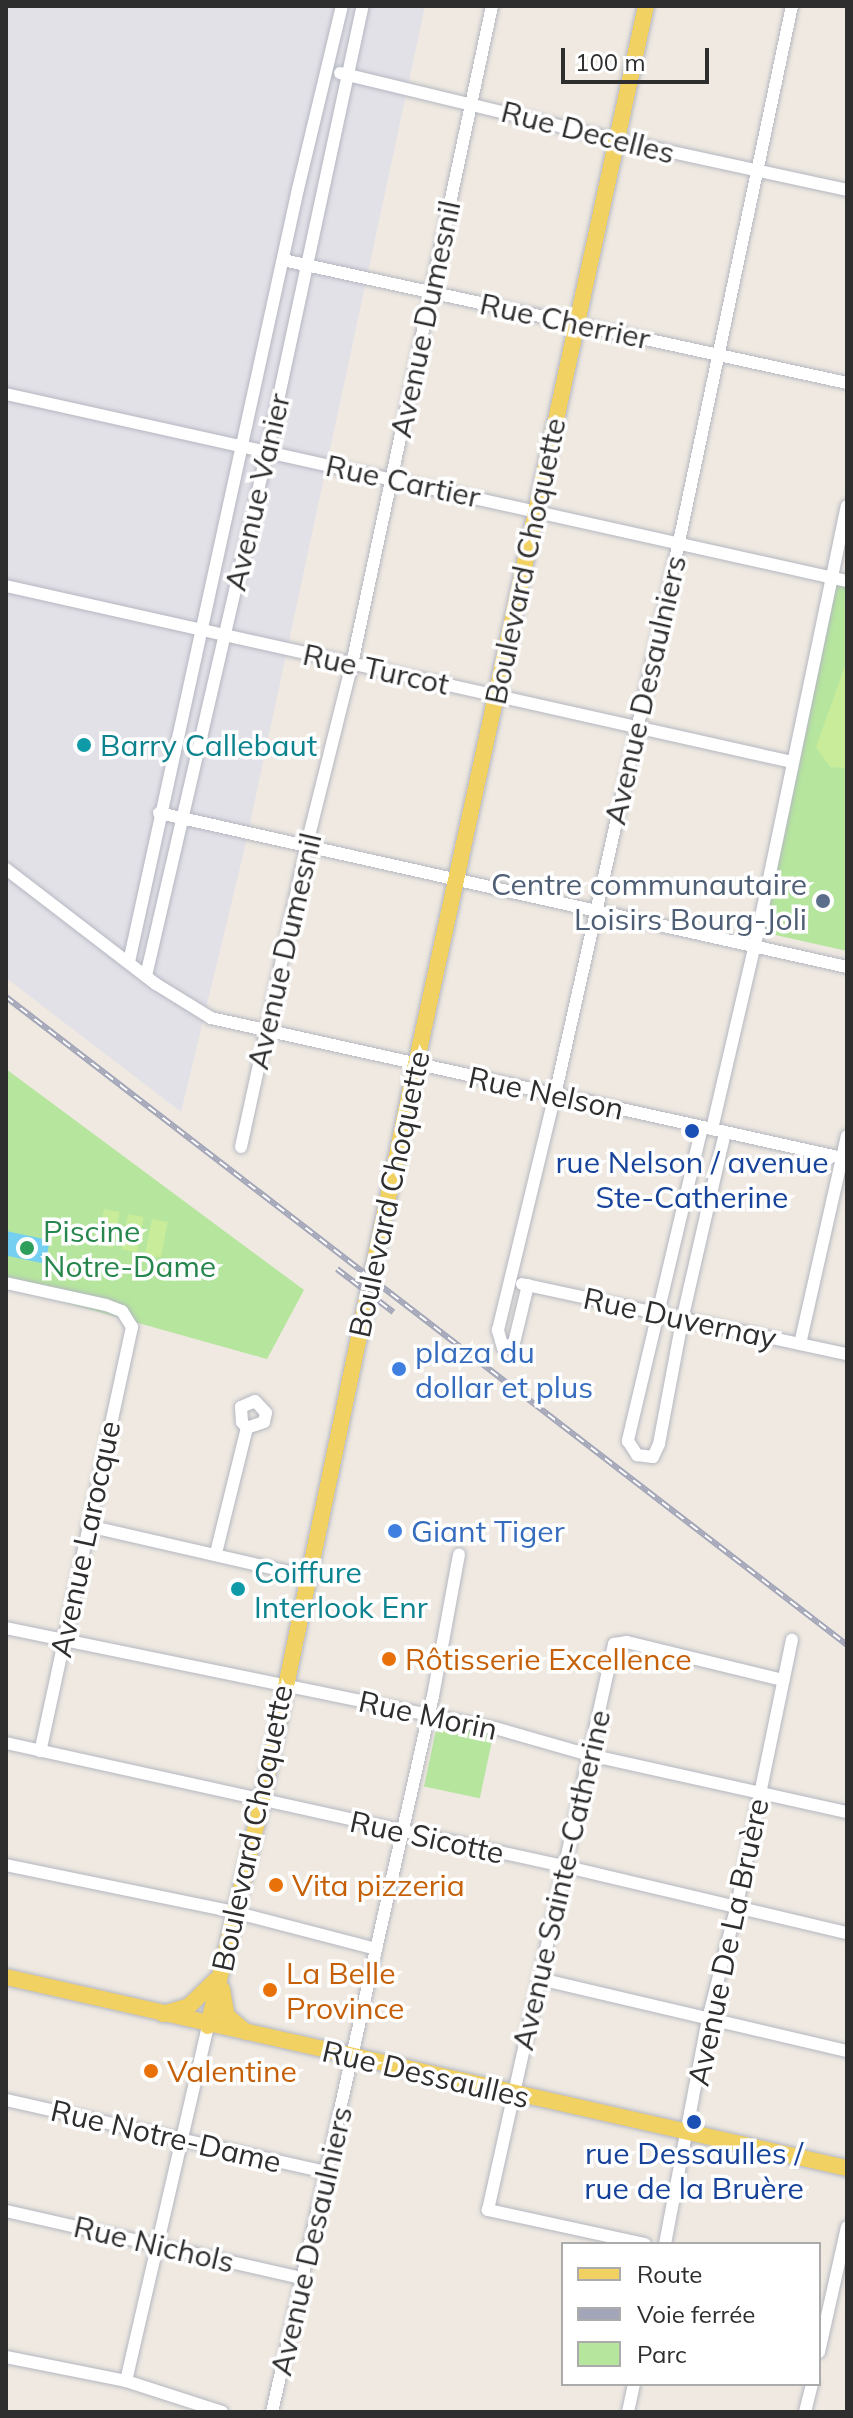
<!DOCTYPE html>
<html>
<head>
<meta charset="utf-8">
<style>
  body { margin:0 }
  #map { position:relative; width:853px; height:2418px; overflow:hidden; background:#efe9e1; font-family:Mulish,sans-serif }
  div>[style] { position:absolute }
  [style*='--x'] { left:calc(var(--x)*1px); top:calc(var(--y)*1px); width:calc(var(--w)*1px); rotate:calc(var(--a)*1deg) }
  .industrial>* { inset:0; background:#e3e1e8 }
  .green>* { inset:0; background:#b6e59e; transform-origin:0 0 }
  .pitch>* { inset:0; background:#c9ec9a; transform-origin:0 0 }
  .water>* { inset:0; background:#75cff0; transform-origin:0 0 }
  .roads { filter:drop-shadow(0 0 2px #b4b7c1) drop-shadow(0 0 2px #b4b7c1) }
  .minor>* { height:12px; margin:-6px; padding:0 6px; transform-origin:6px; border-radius:6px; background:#fff }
  .major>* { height:16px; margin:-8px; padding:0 8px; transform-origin:8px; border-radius:8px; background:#f2d163 }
  .rail>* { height:6px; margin-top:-3px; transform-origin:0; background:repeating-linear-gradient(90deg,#fff 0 9px,#a3a6b8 0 18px); box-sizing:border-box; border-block:2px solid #a3a6b8 }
  .dots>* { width:22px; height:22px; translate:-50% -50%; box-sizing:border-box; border:4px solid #fff; border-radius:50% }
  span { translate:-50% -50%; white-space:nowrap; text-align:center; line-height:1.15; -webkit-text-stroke:7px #fff; paint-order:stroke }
  .street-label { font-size:30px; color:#2e2e2e }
  .culture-label { font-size:30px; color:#0d838f }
  .left { translate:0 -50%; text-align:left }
  .service-label { font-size:30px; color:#4e5e75 }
  .right { translate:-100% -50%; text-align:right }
  .transit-label { font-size:30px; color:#164399 }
  .leisure-label { font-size:30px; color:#27864d }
  .shop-label { font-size:30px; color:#366cbe }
  .food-label { font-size:30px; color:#c56008 }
  .frame { position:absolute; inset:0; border:8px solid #2e2e2e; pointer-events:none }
  .legend { position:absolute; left:561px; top:2242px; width:260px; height:144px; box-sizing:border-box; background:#fff; border:2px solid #ababab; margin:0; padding:10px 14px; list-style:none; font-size:24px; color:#2e2e2e }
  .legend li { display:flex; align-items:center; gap:16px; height:40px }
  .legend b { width:40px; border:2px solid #ababab }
  .scale { position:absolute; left:561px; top:48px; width:148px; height:36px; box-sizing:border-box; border:4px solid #2e2e2e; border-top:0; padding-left:10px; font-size:24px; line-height:28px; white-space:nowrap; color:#2e2e2e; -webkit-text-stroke:6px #fff; paint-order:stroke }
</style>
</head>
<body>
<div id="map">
  <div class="industrial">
    <div style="clip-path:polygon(6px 6px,425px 6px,244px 851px,181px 1112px,6px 978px)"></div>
  </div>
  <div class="green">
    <div style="clip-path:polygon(831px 577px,847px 581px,847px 951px,758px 931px)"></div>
    <div style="clip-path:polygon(6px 1069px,304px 1290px,267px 1359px,6px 1286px)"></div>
    <div style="left:439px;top:1716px;width:57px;height:72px;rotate:12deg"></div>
  </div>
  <div class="pitch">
    <div style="clip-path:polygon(847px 660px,847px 768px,830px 767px,816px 747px)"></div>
    <div style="left:104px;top:1209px;width:16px;height:36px;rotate:11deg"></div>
    <div style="left:128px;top:1214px;width:16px;height:36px;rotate:11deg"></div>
    <div style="left:152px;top:1219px;width:16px;height:36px;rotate:11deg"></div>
  </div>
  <div class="water">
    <div style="left:6px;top:1231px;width:45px;height:24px;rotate:12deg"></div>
  </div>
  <div class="roads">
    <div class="minor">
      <div style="--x:340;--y:73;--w:284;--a:13.6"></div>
      <div style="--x:616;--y:140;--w:236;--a:12.2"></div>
      <div style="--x:283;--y:260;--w:577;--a:12.3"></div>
      <div style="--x:6;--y:394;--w:862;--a:12.54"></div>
      <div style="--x:6;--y:586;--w:805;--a:12.62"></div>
      <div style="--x:159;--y:813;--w:705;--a:12.62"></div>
      <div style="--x:6;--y:869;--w:189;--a:37.5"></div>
      <div style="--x:156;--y:984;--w:65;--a:31.7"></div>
      <div style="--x:211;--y:1018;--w:651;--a:12.5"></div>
      <div style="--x:129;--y:962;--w:791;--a:-77.67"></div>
      <div style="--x:298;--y:189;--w:188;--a:-76.5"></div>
      <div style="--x:146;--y:976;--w:538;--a:-77"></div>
      <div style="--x:267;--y:452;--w:456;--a:-77.9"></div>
      <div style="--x:702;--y:1127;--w:323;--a:103.3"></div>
      <div style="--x:628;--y:1441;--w:17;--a:57"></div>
      <div style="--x:637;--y:1455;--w:16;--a:7"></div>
      <div style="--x:653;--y:1457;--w:14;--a:-65"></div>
      <div style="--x:659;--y:1444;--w:130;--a:-79.4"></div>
      <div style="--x:683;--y:1316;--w:189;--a:-77.1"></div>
      <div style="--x:712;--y:1129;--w:203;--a:-76.9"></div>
      <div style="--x:758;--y:931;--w:434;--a:-78.2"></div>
      <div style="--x:241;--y:1147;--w:306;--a:-77.7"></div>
      <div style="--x:306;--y:848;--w:190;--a:-76"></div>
      <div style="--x:352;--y:664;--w:673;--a:-77.99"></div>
      <div style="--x:6;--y:1283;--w:102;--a:12.4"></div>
      <div style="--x:106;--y:1305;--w:17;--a:21"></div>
      <div style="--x:122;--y:1311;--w:19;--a:58"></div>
      <div style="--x:132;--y:1327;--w:434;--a:102.2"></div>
      <div style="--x:522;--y:1284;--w:332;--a:12.2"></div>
      <div style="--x:528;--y:1285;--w:60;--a:103.6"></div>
      <div style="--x:514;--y:1343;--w:12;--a:156"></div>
      <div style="--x:503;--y:1348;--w:19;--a:-106"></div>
      <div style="--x:498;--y:1330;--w:242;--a:-76.4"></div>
      <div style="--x:555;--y:1095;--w:567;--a:-77.36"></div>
      <div style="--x:679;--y:542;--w:548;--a:-78.1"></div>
      <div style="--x:800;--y:1344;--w:213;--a:-77.3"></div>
      <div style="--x:88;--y:1526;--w:225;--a:12.9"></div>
      <div style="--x:216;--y:1553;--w:129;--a:-76.1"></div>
      <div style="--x:247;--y:1428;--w:8;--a:-130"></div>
      <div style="--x:242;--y:1422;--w:15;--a:-94"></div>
      <div style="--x:241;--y:1407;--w:15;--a:-23"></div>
      <div style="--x:255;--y:1401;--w:16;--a:47"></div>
      <div style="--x:266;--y:1413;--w:9;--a:103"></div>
      <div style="--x:264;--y:1422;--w:18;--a:161"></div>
      <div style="--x:6;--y:1628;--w:499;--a:11.6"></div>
      <div style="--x:495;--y:1728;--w:98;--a:16"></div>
      <div style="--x:589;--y:1755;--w:264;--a:12.5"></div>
      <div style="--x:6;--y:1743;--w:570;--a:12.45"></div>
      <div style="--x:563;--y:1866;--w:292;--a:13.3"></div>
      <div style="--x:6;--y:1865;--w:233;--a:11.6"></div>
      <div style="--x:234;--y:1912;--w:147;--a:14.6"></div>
      <div style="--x:540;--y:1979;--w:315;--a:13.2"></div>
      <div style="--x:6;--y:2100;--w:328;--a:12.7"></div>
      <div style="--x:6;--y:2211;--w:303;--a:12.8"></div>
      <div style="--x:645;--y:2244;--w:161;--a:-167.8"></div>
      <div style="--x:488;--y:2210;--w:580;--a:-77.45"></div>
      <div style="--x:614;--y:1644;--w:13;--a:-9"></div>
      <div style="--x:627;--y:1642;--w:161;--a:13.7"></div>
      <div style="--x:665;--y:2244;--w:229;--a:-79.2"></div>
      <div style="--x:708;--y:2019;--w:118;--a:-75.7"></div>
      <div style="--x:737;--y:1905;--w:271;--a:-78.3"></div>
      <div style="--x:819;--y:2352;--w:128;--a:-77.4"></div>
      <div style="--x:6;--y:2357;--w:122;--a:11.3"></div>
      <div style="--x:126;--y:2381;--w:101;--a:17.9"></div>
      <div style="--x:126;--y:2381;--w:364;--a:-77"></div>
      <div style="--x:272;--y:2412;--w:734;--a:-77.33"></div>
      <div style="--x:433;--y:1696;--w:144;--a:-79.6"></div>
      <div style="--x:628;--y:2412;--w:29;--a:-78"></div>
      <div style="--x:805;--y:2412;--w:29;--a:-76"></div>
    </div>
    <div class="major">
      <div style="--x:6;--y:1977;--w:862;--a:12.8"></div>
      <div style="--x:222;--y:1989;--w:27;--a:80"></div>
      <div style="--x:227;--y:2016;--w:25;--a:40"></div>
      <div style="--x:163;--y:2014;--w:27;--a:-17"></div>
      <div style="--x:189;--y:2006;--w:37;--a:-44"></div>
      <div style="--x:208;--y:2026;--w:231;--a:-76.5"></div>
      <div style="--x:262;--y:1801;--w:753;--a:-78.2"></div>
      <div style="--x:416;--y:1064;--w:1083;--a:-77.74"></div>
    </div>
  </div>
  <div class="rail">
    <div style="--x:6;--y:997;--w:1062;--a:37.61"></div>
    <div style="--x:337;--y:1269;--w:71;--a:37.5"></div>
  </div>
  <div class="dots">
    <div style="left:84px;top:745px;background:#0f9aa8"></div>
    <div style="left:823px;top:901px;background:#5c6f8a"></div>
    <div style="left:692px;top:1131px;background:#1a4fb4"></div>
    <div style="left:27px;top:1248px;background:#2e9e5b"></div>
    <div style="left:399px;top:1369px;background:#3f7fe0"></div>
    <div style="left:395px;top:1531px;background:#3f7fe0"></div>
    <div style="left:238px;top:1589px;background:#0f9aa8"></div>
    <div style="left:389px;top:1659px;background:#e8710a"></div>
    <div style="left:276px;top:1885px;background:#e8710a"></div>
    <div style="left:270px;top:1990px;background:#e8710a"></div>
    <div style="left:151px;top:2071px;background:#e8710a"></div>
    <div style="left:694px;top:2122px;background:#1a4fb4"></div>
  </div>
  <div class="street-label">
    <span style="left:588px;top:132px;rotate:14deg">Rue Decelles</span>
    <span style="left:425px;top:319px;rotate:-78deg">Avenue Dumesnil</span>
    <span style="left:565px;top:321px;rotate:12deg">Rue Cherrier</span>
    <span style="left:403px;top:481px;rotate:12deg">Rue Cartier</span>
    <span style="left:257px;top:492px;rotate:-77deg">Avenue Vanier</span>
    <span style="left:525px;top:561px;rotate:-78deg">Boulevard Choquette</span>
    <span style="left:376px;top:669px;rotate:12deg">Rue Turcot</span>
    <span style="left:645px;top:690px;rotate:-77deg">Avenue Desaulniers</span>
    <span style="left:284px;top:951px;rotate:-77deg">Avenue Dumesnil</span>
    <span style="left:546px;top:1093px;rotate:12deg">Rue Nelson</span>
    <span style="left:389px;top:1194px;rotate:-78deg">Boulevard Choquette</span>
    <span style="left:680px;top:1318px;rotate:12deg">Rue Duvernay</span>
    <span style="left:85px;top:1539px;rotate:-78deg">Avenue Larocque</span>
    <span style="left:428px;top:1715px;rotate:12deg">Rue Morin</span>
    <span style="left:252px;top:1828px;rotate:-78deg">Boulevard Choquette</span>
    <span style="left:427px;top:1837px;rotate:12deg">Rue Sicotte</span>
    <span style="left:561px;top:1880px;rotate:-77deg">Avenue Sainte-Catherine</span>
    <span style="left:728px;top:1942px;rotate:-78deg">Avenue De La Bruère</span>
    <span style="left:426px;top:2074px;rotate:13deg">Rue Dessaulles</span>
    <span style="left:166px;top:2136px;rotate:13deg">Rue Notre-Dame</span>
    <span style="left:311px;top:2241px;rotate:-77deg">Avenue Desaulniers</span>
    <span style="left:154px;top:2244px;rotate:13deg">Rue Nichols</span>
  </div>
  <div class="culture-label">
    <span class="left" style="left:100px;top:745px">Barry Callebaut</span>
    <span class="left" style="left:254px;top:1589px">Coiffure<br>Interlook Enr</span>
  </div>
  <div class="service-label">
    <span class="right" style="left:807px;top:901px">Centre communautaire<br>Loisirs Bourg-Joli</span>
  </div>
  <div class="transit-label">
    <span style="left:692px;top:1179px">rue Nelson / avenue<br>Ste-Catherine</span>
    <span style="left:694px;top:2170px">rue Dessaulles /<br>rue de la Bruère</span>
  </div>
  <div class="leisure-label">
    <span class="left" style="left:43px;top:1248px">Piscine<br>Notre-Dame</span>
  </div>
  <div class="shop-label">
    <span class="left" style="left:415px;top:1369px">plaza du<br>dollar et plus</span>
    <span class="left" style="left:411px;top:1531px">Giant Tiger</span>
  </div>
  <div class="food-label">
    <span class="left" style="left:405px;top:1659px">Rôtisserie Excellence</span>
    <span class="left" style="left:292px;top:1885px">Vita pizzeria</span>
    <span class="left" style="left:286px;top:1990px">La Belle<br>Province</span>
    <span class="left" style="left:167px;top:2071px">Valentine</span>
  </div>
  <div class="frame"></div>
  <ul class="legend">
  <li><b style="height:10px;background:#f2d163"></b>Route</li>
  <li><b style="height:10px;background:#a3a6b8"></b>Voie ferrée</li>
  <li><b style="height:22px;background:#b6e59e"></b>Parc</li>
  </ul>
  <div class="scale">100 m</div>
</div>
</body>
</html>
